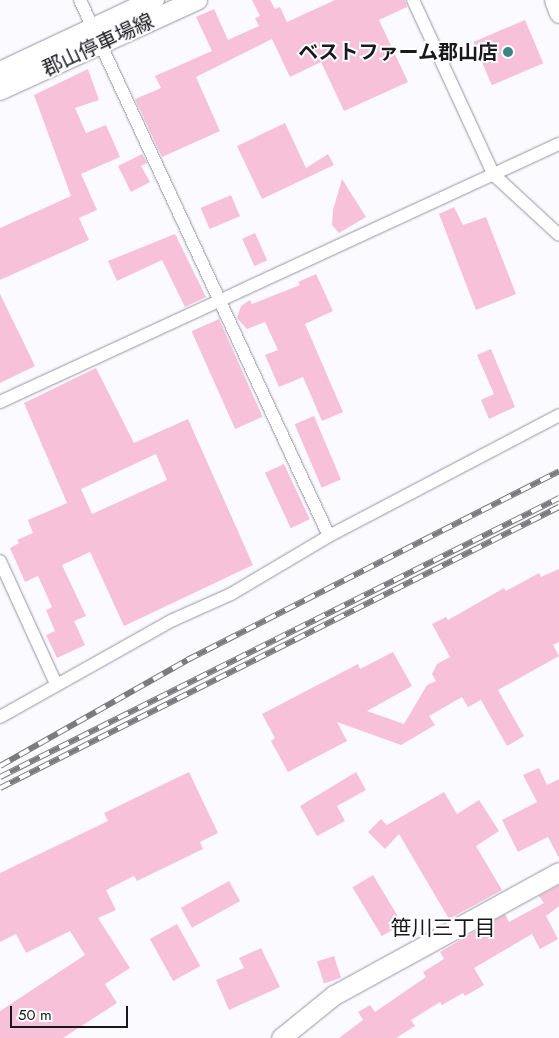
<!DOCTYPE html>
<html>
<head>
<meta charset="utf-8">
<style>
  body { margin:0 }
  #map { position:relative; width:559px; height:1038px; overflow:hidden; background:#fbfafe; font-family:Jost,"Noto Sans JP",sans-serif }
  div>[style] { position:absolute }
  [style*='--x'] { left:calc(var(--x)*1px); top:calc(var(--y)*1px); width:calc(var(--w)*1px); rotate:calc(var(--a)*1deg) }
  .building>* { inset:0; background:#f6c1d9; transform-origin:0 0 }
  .roads { filter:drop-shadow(0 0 1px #9594a3) drop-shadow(0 0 1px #9594a3) }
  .street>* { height:12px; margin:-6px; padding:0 6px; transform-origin:6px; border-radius:6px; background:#fff }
  .secondary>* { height:19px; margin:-9.5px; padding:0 9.5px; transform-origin:9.5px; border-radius:9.5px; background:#fff }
  .primary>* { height:20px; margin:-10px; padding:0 10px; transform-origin:10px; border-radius:10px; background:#fff }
  .rail>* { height:5.5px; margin-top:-2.75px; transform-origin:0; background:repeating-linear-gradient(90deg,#fff 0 11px,#7b7b7f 0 22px); box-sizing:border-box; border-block:1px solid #7b7b7f }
  .dots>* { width:14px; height:14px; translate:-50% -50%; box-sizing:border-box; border:2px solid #fff; border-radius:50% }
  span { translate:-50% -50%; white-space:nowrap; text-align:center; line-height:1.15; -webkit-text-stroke:4px #fff; paint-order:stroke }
  .street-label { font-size:20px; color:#18181d }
  .poi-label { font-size:20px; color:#18181d; font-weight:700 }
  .right { translate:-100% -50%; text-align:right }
  .neighbourhood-label { font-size:21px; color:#18181d }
  .scale { position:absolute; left:10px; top:1006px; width:118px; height:22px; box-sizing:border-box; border:2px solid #18181d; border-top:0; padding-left:6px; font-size:15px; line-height:18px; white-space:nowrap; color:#18181d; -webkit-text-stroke:4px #fff; paint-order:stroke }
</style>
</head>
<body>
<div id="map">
  <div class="building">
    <div style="clip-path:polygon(252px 0,270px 0,275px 9px,280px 7px,287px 22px,335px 0,405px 0,407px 7px,379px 20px,408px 82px,344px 111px,321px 62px,290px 77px,272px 39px,196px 77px,220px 131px,162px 157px,135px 99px,161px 88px,155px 76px,212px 51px,196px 17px,214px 9px,228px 40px,259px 26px,255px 18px,260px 16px)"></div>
    <div style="left:525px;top:20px;width:47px;height:56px;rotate:67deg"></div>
    <div style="clip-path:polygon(88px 69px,99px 100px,75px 108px,86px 133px,106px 125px,120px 157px,81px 174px,97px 210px,79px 218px,89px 240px,0 280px,0 228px,71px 196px,34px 95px)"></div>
    <div style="clip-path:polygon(285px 123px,306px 168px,328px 154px,334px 165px,262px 199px,237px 146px)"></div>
    <div style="clip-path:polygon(142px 154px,147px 163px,141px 166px,150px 182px,131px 192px,118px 166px)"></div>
    <div style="clip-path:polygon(342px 179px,366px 217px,339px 233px,332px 225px,333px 210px)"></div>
    <div style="left:231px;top:195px;width:23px;height:33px;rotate:67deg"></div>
    <div style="clip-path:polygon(454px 207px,463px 225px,486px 217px,516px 294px,476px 310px,439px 214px)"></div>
    <div style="left:255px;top:233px;width:30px;height:14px;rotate:66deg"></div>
    <div style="clip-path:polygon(175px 234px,206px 297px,185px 307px,162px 260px,117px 281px,108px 261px)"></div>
    <div style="clip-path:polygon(316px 274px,333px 311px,305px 324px,343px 412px,322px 421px,303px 377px,279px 387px,265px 355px,278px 350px,265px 322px,247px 329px,237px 318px,241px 306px,250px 300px,252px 304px,300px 285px,298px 282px)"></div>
    <div style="clip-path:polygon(0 294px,35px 366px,0 383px)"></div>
    <div style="left:219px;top:319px;width:107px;height:30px;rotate:66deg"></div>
    <div style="clip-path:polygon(491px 349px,515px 407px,489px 419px,481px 400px,494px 394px,477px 355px)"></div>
    <div style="clip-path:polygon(evenodd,96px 368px,134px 443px,188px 419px,253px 565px,124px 626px,90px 552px,62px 565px,86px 616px,74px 621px,85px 645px,57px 658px,46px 635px,55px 631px,46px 610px,52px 607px,38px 576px,25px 582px,10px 548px,19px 543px,17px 540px,33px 533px,28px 520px,67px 503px,24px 403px,96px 368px,156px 454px,167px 480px,92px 514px,81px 489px,156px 454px)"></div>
    <div style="left:314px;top:416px;width:69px;height:21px;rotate:67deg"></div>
    <div style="left:284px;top:464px;width:61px;height:21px;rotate:65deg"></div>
    <div style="clip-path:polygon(559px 569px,559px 642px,553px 645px,559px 656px,498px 690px,524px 736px,507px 746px,481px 700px,468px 707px,462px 697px,429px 716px,435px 725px,401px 745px,337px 722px,347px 741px,288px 772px,271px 741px,275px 738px,262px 714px,358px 664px,360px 669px,393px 652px,412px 686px,367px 711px,404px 724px,427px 685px,436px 681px,432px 674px,437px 664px,450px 657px,432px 624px,446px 617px,448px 620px,504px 588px,506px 591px,539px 573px,541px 577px)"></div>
    <div style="clip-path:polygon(539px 768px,547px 785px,559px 779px,559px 858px,548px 837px,518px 852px,502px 820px,537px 802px,523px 775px)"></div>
    <div style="clip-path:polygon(189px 772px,218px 833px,200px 842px,203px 849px,137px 881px,134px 876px,106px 890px,116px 910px,98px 918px,130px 968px,105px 984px,117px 1003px,63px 1038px,0 1038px,0 1011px,85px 955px,70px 931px,26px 953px,16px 934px,0 942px,0 873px,108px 821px,104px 813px)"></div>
    <div style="clip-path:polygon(356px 772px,366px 790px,337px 806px,345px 821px,317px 836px,300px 806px)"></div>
    <div style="clip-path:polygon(444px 792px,457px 814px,479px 800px,499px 831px,476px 846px,502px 890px,449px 919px,399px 834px,385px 849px,368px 832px,381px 819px,387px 825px)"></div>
    <div style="left:373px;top:875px;width:57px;height:24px;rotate:59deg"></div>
    <div style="left:229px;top:881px;width:23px;height:55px;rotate:61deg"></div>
    <div style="clip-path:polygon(559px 885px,559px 906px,546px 916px,558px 939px,540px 949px,532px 934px,474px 968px,484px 985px,465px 996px,463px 993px,442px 1005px,440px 1002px,411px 1020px,415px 1026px,396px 1038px,339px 1038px,363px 1020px,358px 1012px,370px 1005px,375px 1012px,426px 977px,423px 972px,444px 959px,440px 952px,505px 914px,509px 922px,544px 903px,539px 896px)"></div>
    <div style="left:177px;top:924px;width:48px;height:31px;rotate:61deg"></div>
    <div style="clip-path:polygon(261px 948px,280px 987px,229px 1010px,216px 980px,244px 968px,239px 958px)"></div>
    <div style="left:334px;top:956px;width:23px;height:18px;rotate:72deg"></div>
  </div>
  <div class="roads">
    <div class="street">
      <div style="--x:80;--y:0;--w:591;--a:65.08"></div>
      <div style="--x:413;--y:0;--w:193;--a:65.2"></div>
      <div style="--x:494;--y:175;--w:88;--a:42.7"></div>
      <div style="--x:0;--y:402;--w:616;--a:-24.78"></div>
      <div style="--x:0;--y:561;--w:135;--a:65.5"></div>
      <div style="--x:0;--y:717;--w:198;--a:-29.3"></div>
      <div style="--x:173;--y:620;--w:64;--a:-24.1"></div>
      <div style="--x:231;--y:594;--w:114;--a:-30.6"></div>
      <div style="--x:329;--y:536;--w:260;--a:-27.7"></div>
    </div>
    <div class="secondary">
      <div style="--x:554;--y:0;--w:14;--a:69"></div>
      <div style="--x:281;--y:1038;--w:68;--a:-39.1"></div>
      <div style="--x:334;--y:995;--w:256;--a:-28.7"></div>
    </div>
    <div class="primary">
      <div style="--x:0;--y:72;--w:170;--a:-25.1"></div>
      <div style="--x:0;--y:90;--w:217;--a:-24.6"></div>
    </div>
  </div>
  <div class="rail">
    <div style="--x:0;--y:766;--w:215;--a:-29.5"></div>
    <div style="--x:187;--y:660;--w:417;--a:-26.9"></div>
    <div style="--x:0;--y:777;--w:625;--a:-26.52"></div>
    <div style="--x:0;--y:788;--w:626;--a:-26.69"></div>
  </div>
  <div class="dots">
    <div style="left:508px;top:52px;background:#3d8585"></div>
  </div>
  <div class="street-label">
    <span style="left:98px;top:45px;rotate:-25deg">郡山停車場線</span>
  </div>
  <div class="poi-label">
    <span class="right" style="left:498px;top:52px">ベストファーム郡山店</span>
  </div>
  <div class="neighbourhood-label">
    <span style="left:443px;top:928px">笹川三丁目</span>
  </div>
  <div class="scale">50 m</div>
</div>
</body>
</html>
